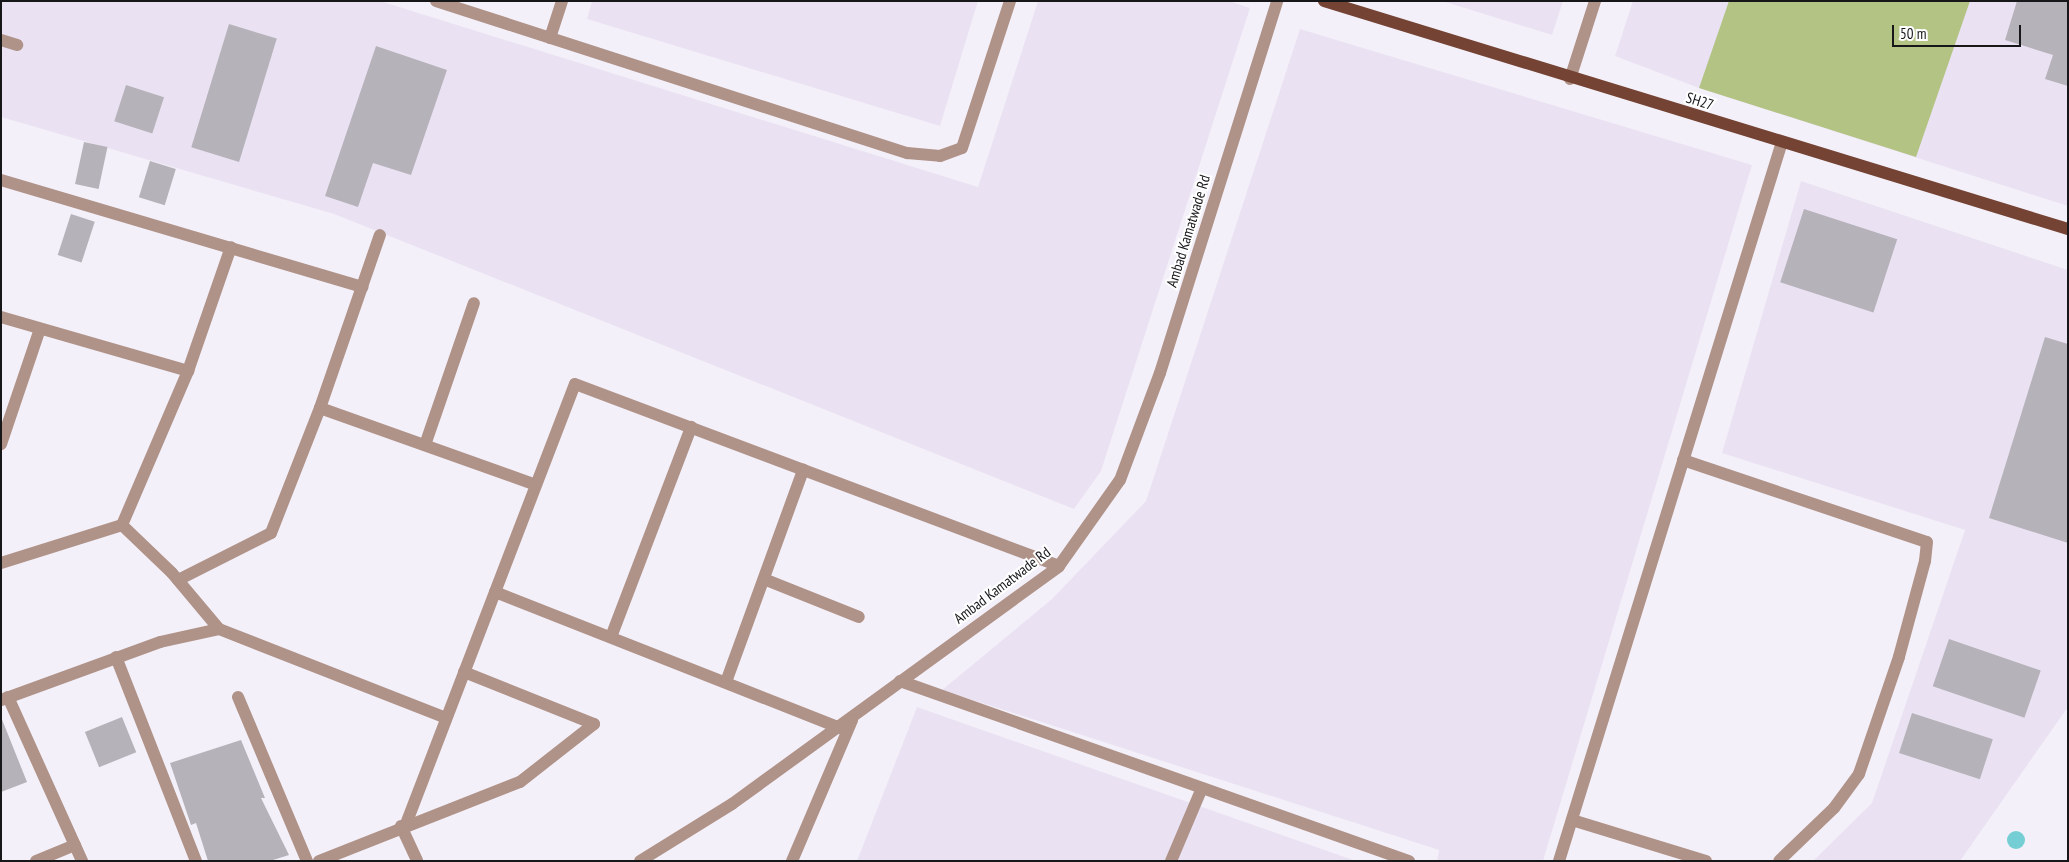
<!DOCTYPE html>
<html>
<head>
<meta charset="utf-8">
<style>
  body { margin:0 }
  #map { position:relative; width:2069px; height:862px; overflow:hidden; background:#f4f0f9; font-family:"PT Sans Narrow",sans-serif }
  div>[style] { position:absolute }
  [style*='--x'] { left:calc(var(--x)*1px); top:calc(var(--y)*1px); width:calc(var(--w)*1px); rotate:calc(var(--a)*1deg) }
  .built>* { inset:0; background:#eae2f2 }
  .forest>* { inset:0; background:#b3c384 }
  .water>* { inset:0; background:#74ced3 }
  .round { border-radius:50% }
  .building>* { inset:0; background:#b6b2ba; transform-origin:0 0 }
  .minor>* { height:12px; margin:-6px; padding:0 6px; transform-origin:6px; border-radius:6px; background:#af9288 }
  .major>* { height:12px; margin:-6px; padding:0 6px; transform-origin:6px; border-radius:6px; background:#744333 }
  span { translate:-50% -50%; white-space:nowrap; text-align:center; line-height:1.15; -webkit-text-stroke:4px #fff; paint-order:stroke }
  .street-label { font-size:15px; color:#171619 }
  .frame { position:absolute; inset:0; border:2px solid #171619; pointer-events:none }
  .scale { position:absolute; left:1892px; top:25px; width:129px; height:22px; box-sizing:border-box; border:2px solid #171619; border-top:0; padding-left:6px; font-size:15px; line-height:18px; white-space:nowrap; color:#171619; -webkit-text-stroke:4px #fff; paint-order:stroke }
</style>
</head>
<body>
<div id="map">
  <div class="built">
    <div style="clip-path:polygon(1px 1px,380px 1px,978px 187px,1038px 1px,1229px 1px,1250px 8px,1101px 471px,1074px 509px,334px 214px,1px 117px)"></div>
    <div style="clip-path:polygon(592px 1px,978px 1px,940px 126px,587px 19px)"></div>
    <div style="clip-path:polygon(1442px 1px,1563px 1px,1552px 35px)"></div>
    <div style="clip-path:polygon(1633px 1px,2068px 1px,2068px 206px,1699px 88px,1615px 56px)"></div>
    <div style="clip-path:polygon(1300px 29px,1752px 165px,1543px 861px,1437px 861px,1439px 850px,942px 690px,1052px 599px,1146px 501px)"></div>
    <div style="clip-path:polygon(1801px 181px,2068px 270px,2068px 707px,1960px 861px,1813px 861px,1872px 803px,1965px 530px,1722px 453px)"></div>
    <div style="clip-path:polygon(917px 707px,1356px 861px,857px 861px)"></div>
  </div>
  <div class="forest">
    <div style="clip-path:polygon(1729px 1px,1970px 1px,1916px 157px,1699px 88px)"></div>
  </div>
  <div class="water">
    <div class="round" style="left:2007px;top:831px;width:18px;height:18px"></div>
  </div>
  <div class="building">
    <div style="clip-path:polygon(2017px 1px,2068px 1px,2068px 86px,2045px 79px,2053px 55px,2005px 40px)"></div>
    <div style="left:229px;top:24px;width:50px;height:129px;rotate:17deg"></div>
    <div style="clip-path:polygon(376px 46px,447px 70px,411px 175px,373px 163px,358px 207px,325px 196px)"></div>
    <div style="left:126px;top:85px;width:40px;height:38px;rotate:18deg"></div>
    <div style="left:84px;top:142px;width:24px;height:43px;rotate:12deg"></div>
    <div style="left:150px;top:161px;width:27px;height:38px;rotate:17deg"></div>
    <div style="left:1804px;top:209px;width:98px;height:77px;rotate:18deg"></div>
    <div style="left:71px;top:214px;width:25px;height:43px;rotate:18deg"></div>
    <div style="clip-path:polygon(2045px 337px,2068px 344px,2068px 543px,1989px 518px)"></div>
    <div style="left:1949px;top:639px;width:97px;height:50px;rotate:19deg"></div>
    <div style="left:1912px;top:713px;width:85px;height:42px;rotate:18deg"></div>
    <div style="clip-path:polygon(1px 717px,27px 782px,1px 792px)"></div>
    <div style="left:122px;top:717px;width:38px;height:40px;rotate:68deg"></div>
    <div style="clip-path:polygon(241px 740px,265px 798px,261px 798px,289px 855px,270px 861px,208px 861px,196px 823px,191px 825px,170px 763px)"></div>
  </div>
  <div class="minor">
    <div style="--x:436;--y:1;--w:495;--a:17.9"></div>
    <div style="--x:907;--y:153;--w:33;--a:5"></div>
    <div style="--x:940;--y:156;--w:23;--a:-20"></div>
    <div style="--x:962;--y:148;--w:155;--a:-71.9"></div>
    <div style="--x:550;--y:38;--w:39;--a:-72"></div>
    <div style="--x:1;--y:40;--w:17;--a:17"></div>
    <div style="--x:1570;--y:79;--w:82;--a:-72.2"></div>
    <div style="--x:1;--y:180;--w:377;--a:16.5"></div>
    <div style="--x:1;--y:317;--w:195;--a:16.1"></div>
    <div style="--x:320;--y:408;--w:183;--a:-70.9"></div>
    <div style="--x:1;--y:444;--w:121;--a:-71.3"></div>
    <div style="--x:425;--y:445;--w:150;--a:-71"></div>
    <div style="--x:1683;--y:460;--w:257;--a:18.6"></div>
    <div style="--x:1927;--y:542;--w:19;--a:96"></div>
    <div style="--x:1925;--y:561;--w:99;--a:105.2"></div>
    <div style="--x:1899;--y:657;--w:124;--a:108.9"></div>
    <div style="--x:1859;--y:774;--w:42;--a:126.3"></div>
    <div style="--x:1834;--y:808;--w:76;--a:136.1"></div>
    <div style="--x:122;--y:525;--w:69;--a:43.8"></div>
    <div style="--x:172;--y:573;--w:73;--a:50"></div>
    <div style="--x:1;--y:563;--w:127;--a:-17.4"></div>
    <div style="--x:122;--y:525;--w:168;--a:-66.8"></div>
    <div style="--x:188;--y:371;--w:131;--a:-70.9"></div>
    <div style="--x:764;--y:579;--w:102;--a:21.8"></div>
    <div style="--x:178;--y:580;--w:104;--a:-26.8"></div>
    <div style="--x:271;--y:533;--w:134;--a:-68.6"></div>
    <div style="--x:320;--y:408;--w:229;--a:19.6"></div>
    <div style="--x:495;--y:592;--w:372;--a:21.5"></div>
    <div style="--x:611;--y:637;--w:225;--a:-69.1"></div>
    <div style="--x:116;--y:657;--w:219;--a:68.6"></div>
    <div style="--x:464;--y:672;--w:140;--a:21.8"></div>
    <div style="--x:900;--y:681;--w:540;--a:19.48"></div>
    <div style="--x:726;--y:682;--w:226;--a:-70"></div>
    <div style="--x:8;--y:697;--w:180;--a:65.7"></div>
    <div style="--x:238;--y:697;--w:178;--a:67.2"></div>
    <div style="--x:1;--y:700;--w:169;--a:-20"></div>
    <div style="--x:160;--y:642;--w:60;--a:-12.4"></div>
    <div style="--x:219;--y:629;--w:244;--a:21.4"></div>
    <div style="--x:1572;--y:820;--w:140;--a:17"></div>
    <div style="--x:406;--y:824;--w:471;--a:-69"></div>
    <div style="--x:575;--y:384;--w:517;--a:20.61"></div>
    <div style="--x:401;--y:826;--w:38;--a:65"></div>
    <div style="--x:36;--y:861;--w:42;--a:-22.3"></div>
    <div style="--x:319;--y:861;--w:216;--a:-21.5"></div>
    <div style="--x:520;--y:782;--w:94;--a:-38.1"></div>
    <div style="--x:640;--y:861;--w:108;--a:-31.8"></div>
    <div style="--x:732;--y:804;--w:404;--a:-36"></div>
    <div style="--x:1059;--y:566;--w:105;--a:-54.7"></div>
    <div style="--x:1120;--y:480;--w:114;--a:-69.5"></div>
    <div style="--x:1160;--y:373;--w:390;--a:-72.5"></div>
    <div style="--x:792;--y:861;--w:153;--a:-66.9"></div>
    <div style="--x:1171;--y:861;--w:79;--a:-67"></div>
    <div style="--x:1559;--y:861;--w:753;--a:-72.77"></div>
  </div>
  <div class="major">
    <div style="--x:1324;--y:1;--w:778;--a:17.04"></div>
  </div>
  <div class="street-label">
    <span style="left:1700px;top:101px;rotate:17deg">SH27</span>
    <span style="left:1188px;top:231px;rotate:-73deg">Ambad Kamatwade Rd</span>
    <span style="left:1002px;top:585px;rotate:-37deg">Ambad Kamatwade Rd</span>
  </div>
  <div class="frame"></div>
  <div class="scale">50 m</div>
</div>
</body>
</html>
